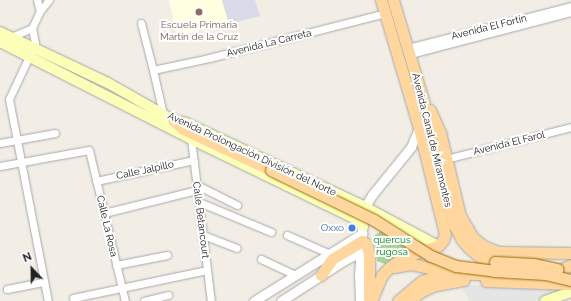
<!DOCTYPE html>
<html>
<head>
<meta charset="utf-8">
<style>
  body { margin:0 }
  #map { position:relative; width:571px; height:301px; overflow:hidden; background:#f2eee6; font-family:Raleway,sans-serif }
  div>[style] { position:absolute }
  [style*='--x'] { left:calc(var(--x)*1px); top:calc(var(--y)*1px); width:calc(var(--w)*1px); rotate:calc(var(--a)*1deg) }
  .education>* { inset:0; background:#ffffe2 }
  .forest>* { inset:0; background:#a9d498 }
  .parking>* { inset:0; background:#e5e5e5 }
  .plaza>* { inset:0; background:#dadae8 }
  .roads { filter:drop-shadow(0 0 1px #a8a8a8) drop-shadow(0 0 1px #a8a8a8) }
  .minor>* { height:7px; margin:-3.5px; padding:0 3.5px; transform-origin:3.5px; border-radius:3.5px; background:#fff }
  .tertiary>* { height:9px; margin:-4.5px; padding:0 4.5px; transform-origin:4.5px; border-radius:4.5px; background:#fff }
  .secondary>* { height:10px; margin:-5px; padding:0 5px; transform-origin:5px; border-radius:5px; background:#fbffb7 }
  .primary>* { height:11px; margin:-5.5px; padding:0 5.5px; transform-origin:5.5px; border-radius:5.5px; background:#ffd69e }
  .bridges { filter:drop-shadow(0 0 1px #9d6a00) drop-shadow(0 0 1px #9d6a00) }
  .primary-bridge>* { height:11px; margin:-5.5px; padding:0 5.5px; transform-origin:5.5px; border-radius:5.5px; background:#ffd69e }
  .dots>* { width:11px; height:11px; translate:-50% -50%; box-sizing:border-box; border:2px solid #fff; border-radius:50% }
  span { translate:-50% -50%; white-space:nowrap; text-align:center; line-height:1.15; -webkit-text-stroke:4px #fff; paint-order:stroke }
  .education-label { font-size:10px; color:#785e54 }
  .street-label { font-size:10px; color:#212121 }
  .shop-label { font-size:10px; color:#366cbe }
  .right { translate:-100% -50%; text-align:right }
  .park-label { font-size:10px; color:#03850f }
  .north { position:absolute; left:12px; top:249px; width:40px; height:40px; -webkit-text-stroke:3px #fff; paint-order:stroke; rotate:338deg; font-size:11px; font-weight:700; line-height:16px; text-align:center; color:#212121 }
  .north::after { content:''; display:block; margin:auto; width:14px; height:18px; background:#212121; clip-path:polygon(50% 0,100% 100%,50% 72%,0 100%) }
</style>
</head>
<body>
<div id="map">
  <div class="education">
    <div style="clip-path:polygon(169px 0,222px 0,229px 24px,177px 36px)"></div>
  </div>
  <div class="forest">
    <div style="clip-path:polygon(389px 226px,429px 244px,388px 265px,377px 261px,375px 235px)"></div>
  </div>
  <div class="parking">
    <div style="clip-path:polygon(469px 285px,562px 288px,564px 290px,537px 301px,471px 301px,462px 290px)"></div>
  </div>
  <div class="plaza">
    <div style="clip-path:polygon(222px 0,255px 0,260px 16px,229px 24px)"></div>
  </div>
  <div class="roads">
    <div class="minor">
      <div style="--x:37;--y:0;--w:11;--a:75"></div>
      <div style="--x:141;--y:23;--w:49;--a:75.7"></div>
      <div style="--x:32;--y:28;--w:15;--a:79"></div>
      <div style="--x:35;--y:43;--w:5;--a:112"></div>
      <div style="--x:33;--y:48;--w:56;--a:115.2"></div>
      <div style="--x:9;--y:99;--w:206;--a:79.1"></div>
      <div style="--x:11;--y:37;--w:23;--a:-23"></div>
      <div style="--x:32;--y:28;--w:19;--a:-65"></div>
      <div style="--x:40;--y:11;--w:14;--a:-51"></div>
      <div style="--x:408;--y:48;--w:168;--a:-14.4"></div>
      <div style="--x:410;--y:54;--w:166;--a:-14.6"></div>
      <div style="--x:163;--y:114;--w:45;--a:-102.8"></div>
      <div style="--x:153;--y:70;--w:57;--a:-12.1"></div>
      <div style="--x:209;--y:58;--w:182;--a:-14.3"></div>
      <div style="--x:191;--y:139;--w:163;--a:83"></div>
      <div style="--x:0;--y:143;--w:56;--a:-10.3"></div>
      <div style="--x:446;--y:159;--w:129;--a:-14.4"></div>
      <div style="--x:0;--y:166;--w:90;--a:-10.2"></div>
      <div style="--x:89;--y:150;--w:155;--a:76.6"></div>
      <div style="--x:96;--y:181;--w:100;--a:-12.1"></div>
      <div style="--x:197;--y:185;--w:45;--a:26.6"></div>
      <div style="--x:199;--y:202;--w:78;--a:22.6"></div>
      <div style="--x:104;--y:213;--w:96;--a:-13.9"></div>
      <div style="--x:203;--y:235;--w:36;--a:21"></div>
      <div style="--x:287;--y:235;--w:45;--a:23.7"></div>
      <div style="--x:261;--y:259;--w:38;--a:25"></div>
      <div style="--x:116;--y:265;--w:52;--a:-11.1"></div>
      <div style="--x:7;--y:289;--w:38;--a:-11"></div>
      <div style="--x:73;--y:298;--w:137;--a:-11.8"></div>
      <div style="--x:144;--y:301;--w:25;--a:-14"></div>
    </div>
    <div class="tertiary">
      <div style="--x:254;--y:301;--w:128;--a:-32"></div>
      <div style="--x:281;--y:301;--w:74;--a:-32.8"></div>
      <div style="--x:343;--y:261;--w:20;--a:-27"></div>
      <div style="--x:360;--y:301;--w:25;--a:-92"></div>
      <div style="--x:359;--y:276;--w:60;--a:-86.2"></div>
      <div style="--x:363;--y:216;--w:11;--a:-75"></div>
      <div style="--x:366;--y:205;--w:12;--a:-59"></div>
      <div style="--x:372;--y:195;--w:62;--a:-50.9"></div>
      <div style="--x:411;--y:147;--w:21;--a:-67"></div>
    </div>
    <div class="secondary">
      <div style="--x:0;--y:32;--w:119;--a:25.3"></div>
      <div style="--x:108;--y:83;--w:75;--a:29.6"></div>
      <div style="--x:173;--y:120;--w:13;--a:13"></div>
      <div style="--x:186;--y:123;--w:198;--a:25.1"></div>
      <div style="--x:365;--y:207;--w:83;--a:28.1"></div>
      <div style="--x:0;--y:42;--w:214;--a:26.9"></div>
      <div style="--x:191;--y:139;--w:186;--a:25.9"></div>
      <div style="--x:358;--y:220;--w:8;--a:50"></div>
      <div style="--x:545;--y:301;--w:28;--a:-19"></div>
    </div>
    <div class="primary">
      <div style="--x:393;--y:0;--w:104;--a:73.3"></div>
      <div style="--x:423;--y:100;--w:129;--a:76.1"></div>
      <div style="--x:454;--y:225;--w:17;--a:62"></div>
      <div style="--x:462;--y:240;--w:11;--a:49"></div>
      <div style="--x:469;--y:248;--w:13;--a:39"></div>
      <div style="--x:479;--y:256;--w:17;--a:21"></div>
      <div style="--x:430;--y:110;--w:24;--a:66"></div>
      <div style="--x:440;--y:132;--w:86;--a:76.6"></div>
      <div style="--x:460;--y:216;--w:26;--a:59"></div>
      <div style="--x:473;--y:238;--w:15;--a:37"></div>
      <div style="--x:485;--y:247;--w:15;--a:20"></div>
      <div style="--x:499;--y:252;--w:72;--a:0.8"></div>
      <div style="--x:173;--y:120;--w:13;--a:42"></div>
      <div style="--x:183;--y:129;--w:97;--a:25"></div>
      <div style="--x:394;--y:267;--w:17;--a:-10"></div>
      <div style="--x:411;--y:264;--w:40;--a:12"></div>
      <div style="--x:550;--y:274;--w:23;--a:-23"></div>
      <div style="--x:321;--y:275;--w:19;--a:-55"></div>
      <div style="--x:332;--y:259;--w:35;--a:-31"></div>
      <div style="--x:362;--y:241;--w:5;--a:37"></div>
      <div style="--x:366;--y:244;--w:9;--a:72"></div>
      <div style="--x:369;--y:253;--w:45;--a:90"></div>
      <div style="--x:486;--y:281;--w:84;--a:2"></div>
      <div style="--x:371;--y:301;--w:28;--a:-67"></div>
      <div style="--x:382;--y:275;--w:11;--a:-45"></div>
      <div style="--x:390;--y:267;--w:17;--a:-36"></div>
      <div style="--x:404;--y:257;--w:36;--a:-18"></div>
      <div style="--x:438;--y:246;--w:8;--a:-50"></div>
      <div style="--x:443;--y:240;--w:6;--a:-72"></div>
      <div style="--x:445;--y:234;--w:109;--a:-103.8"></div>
      <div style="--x:419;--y:128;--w:134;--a:-106.5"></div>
      <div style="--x:398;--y:301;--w:31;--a:-40"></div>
      <div style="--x:422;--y:281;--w:19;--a:-18"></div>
      <div style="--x:440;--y:275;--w:14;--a:-8"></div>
      <div style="--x:454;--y:273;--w:41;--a:2.8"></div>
      <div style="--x:409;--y:301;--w:14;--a:-39"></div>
      <div style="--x:420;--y:292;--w:17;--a:-24"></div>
      <div style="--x:436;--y:285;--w:28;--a:-10"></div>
    </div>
  </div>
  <div class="bridges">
    <div class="primary-bridge">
      <div style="--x:271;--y:170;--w:114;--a:25.9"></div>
      <div style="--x:374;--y:220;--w:67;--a:32.3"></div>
      <div style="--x:431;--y:256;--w:27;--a:22"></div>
      <div style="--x:456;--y:266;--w:38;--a:7"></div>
      <div style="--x:494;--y:271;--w:51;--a:3.4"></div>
      <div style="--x:545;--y:274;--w:27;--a:13"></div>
      <div style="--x:495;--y:262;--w:38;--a:3"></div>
      <div style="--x:533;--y:264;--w:25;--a:12"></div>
    </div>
  </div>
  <div class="dots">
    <div style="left:199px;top:12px;background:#8d6e63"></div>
    <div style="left:352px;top:228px;background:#3f7fe0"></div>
  </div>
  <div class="education-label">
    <span style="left:199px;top:30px">Escuela Primaria<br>Martín de la Cruz</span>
  </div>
  <div class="street-label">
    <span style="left:489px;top:27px;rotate:-14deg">Avenida El Fortín</span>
    <span style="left:269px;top:43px;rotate:-14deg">Avenida La Carreta</span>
    <span style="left:432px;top:140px;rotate:76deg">Avenida Canal de Miramontes</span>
    <span style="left:509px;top:143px;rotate:-14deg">Avenida El Farol</span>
    <span style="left:252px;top:154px;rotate:25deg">Avenida Prolongación División del Norte</span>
    <span style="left:145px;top:170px;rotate:-12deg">Calle Jalpillo</span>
    <span style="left:201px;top:220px;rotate:83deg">Calle Betancourt</span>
    <span style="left:107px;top:226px;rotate:77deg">Calle La Rosa</span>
  </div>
  <div class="shop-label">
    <span class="right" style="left:344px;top:228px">Oxxo</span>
  </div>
  <div class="park-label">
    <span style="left:392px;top:245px">quercus<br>rugosa</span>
  </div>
  <div class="north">N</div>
</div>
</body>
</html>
